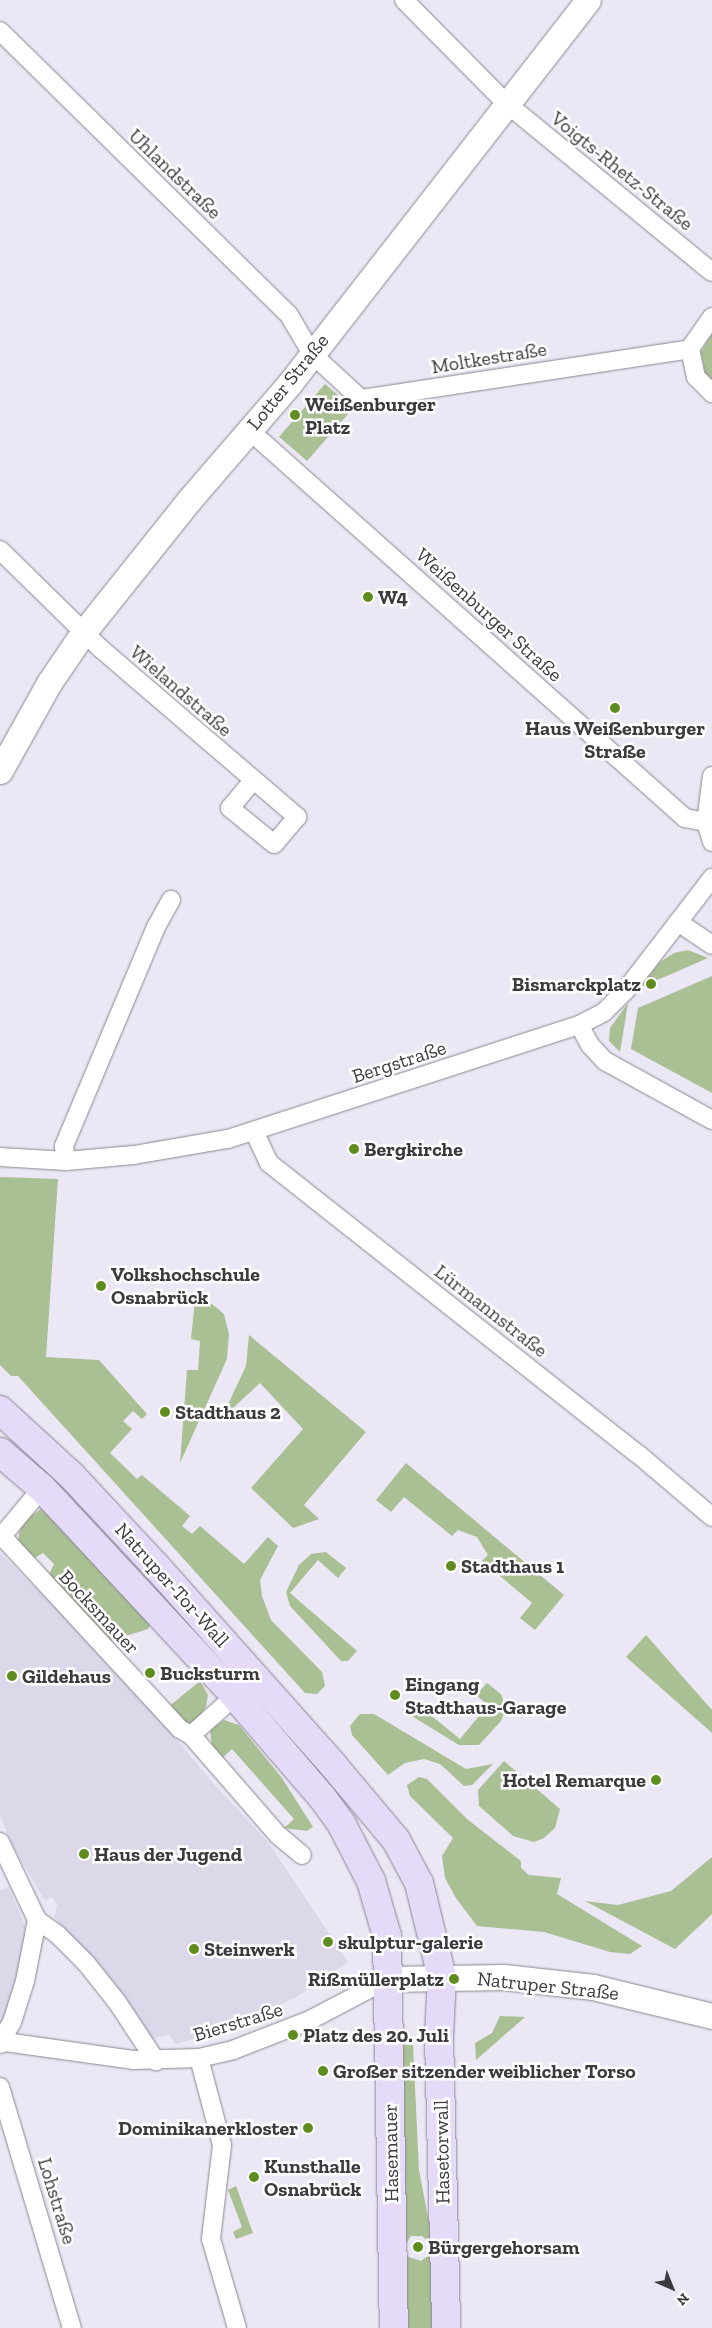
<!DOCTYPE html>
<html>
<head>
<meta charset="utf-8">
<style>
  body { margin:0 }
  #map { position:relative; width:712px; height:2328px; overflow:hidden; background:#ebe7f4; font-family:"Zilla Slab",serif }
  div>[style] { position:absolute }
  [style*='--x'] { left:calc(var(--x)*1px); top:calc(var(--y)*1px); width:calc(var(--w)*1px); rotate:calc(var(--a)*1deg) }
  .built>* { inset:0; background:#ddd7ea }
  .green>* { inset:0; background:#a9c094; transform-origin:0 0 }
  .roads { filter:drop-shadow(0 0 1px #8a8692) drop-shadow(0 0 1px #8a8692) }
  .street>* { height:18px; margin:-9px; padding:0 9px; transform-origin:9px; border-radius:9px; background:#fff }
  .secondary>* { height:25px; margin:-12.5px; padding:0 12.5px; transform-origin:12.5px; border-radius:12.5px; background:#fff }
  .primary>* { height:28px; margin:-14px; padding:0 14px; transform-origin:14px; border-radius:14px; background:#e5daf8 }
  .dots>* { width:14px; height:14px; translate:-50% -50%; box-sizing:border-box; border:2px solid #fff; border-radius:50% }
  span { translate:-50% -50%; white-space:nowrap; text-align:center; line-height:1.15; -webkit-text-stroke:5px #fff; paint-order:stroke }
  .street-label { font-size:20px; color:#3c3a3f }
  .poi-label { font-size:20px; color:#3c3a3f; font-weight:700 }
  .left { translate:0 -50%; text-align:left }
  .right { translate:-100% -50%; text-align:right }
  .north { position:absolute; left:647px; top:2263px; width:50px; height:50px; -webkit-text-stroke:4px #fff; paint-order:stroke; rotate:136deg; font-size:14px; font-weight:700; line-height:20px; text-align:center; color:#3c3a3f }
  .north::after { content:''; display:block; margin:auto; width:18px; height:22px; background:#3c3a3f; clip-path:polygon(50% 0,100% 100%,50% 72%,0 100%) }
</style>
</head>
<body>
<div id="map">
  <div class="built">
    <div style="clip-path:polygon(0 1553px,111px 1661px,213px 1783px,268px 1842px,348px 1962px,298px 1996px,225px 2031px,175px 2044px,169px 2034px,152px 2039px,91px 1958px,54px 1917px,57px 1905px,52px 1897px,45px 1901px,12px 1845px,0 1815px)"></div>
    <div style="clip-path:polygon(9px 1887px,31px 1941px,5px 2024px,0 2023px,0 1891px)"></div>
  </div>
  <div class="green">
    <div style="clip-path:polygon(712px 333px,712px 380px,705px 373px,701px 352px)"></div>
    <div style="left:325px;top:384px;width:37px;height:70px;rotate:41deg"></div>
    <div style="clip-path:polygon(688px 950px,708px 958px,639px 988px,660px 962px,674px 953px)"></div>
    <div style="clip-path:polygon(712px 976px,712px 1093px,631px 1049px,638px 1008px)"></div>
    <div style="clip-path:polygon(628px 1003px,620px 1052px,609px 1041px,610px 1028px)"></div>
    <div style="clip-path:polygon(0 1177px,58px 1179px,46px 1357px,99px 1360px,147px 1414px,142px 1419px,133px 1411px,123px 1421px,132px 1429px,110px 1453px,137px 1479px,142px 1475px,190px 1516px,182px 1526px,192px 1534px,200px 1526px,244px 1564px,268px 1537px,278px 1546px,260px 1580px,262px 1596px,271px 1620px,322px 1672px,325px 1686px,317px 1694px,305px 1693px,18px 1376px,11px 1376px,0 1365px)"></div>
    <div style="clip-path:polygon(196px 1291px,224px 1314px,229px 1334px,227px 1359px,180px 1463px,187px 1370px,198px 1370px,200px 1341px,191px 1339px)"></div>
    <div style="clip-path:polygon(249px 1335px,366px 1432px,304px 1505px,319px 1519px,293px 1528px,251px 1488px,303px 1429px,260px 1383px,221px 1419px,246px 1366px)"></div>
    <div style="clip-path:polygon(406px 1463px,564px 1595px,535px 1630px,520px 1618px,532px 1603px,482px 1561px,488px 1555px,477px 1537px,458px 1530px,452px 1536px,404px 1497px,391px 1512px,376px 1500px)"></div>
    <div style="clip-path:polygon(41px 1509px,77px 1542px,150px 1625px,148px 1629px,107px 1642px,49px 1575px,54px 1564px,43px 1553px,30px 1561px,18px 1544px,19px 1533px,25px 1520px)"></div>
    <div style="clip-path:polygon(326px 1552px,346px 1568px,338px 1578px,318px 1560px,290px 1593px,357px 1651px,348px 1661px,341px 1661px,290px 1606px,286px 1592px,299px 1565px,311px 1554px)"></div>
    <div style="clip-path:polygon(646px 1635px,712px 1710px,712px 1733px,626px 1657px)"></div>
    <div style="clip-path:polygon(200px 1681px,208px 1695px,206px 1707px,197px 1721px,190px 1726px,167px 1708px)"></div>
    <div style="clip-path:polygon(487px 1683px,501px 1694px,506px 1708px,501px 1721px,479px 1745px,459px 1745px,402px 1710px,412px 1700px,460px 1739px,488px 1705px,476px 1695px)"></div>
    <div style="clip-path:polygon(360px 1714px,374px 1714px,466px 1769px,493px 1764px,472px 1785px,464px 1786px,440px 1764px,424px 1759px,405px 1763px,388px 1775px,352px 1735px,350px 1726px)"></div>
    <div style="clip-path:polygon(224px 1720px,239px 1725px,282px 1778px,313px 1827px,307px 1831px,284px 1828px,294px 1819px,232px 1749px,222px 1758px,212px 1747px,210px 1730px)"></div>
    <div style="clip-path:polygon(504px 1761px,560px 1809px,555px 1828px,544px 1838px,534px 1842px,513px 1836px,479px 1806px,478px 1790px)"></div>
    <div style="clip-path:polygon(419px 1777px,427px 1779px,467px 1819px,521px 1861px,521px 1868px,529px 1875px,561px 1878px,557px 1894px,642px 1946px,630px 1954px,610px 1952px,544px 1932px,477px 1926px,456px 1898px,445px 1878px,442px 1856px,453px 1838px,410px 1796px,407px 1785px)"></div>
    <div style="clip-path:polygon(712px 1857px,712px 1914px,675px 1949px,585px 1901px,618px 1905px,671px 1891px)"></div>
    <div style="clip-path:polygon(500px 2016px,525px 2017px,476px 2060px,475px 2043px,492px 2033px)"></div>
    <div style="clip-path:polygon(evenodd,396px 2044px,413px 2045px,419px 2170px,431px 2233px,436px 2328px,402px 2328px,396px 2044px,411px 2236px,422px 2236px,430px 2243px,430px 2254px,421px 2261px,406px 2256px,405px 2245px,411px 2236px)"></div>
    <div style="clip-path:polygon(236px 2186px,253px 2233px,236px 2239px,233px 2232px,242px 2227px,228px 2190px)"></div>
  </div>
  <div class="roads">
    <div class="street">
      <div style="--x:404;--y:0;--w:145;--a:45.3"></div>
      <div style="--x:506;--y:103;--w:266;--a:39.4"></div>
      <div style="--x:0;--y:31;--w:405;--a:44.5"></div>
      <div style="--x:289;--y:315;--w:45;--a:59.5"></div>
      <div style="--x:312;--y:354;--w:67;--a:42.6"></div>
      <div style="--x:361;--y:399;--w:333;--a:-8.6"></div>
      <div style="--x:712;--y:317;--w:39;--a:125"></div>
      <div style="--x:690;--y:349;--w:29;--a:78"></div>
      <div style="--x:696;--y:377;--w:23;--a:45"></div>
      <div style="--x:249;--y:430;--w:584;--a:41.67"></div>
      <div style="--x:685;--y:818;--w:21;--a:11"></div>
      <div style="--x:0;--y:550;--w:140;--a:44.4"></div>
      <div style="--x:100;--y:648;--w:260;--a:40.6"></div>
      <div style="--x:297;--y:817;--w:35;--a:130"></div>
      <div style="--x:274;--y:844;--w:57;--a:-140.7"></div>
      <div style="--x:230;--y:808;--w:35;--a:-50"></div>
      <div style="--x:712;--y:776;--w:46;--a:97.4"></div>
      <div style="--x:706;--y:822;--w:21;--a:73"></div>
      <div style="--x:678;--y:922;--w:41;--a:34.1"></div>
      <div style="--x:579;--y:1025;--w:23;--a:61"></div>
      <div style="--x:590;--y:1045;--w:22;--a:47"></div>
      <div style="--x:605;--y:1061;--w:122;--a:28.9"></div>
      <div style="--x:254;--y:1131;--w:35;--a:65"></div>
      <div style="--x:269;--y:1163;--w:470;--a:38.3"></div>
      <div style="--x:638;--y:1454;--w:97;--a:40.4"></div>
      <div style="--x:0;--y:1157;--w:66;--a:3.5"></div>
      <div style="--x:66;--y:1161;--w:68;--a:-5"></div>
      <div style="--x:134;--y:1155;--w:95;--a:-9.7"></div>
      <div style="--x:228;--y:1139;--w:369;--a:-18"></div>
      <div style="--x:579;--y:1025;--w:28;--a:-27"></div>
      <div style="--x:604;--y:1012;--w:30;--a:-45"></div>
      <div style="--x:625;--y:991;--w:143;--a:-52.4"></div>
      <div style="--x:66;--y:1161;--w:15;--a:-98"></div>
      <div style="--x:64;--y:1146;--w:238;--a:-67.2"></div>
      <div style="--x:156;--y:927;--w:31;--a:-61"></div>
      <div style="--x:0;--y:1534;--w:265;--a:47.3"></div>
      <div style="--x:180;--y:1729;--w:13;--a:29"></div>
      <div style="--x:2;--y:1536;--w:62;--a:-50.2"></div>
      <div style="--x:235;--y:1696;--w:59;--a:138.4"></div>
      <div style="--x:191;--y:1735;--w:133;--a:49"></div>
      <div style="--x:278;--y:1835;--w:31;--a:40"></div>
      <div style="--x:0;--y:1842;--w:86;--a:64.6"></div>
      <div style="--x:37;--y:1920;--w:24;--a:35"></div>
      <div style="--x:57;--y:1934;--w:41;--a:45"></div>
      <div style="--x:86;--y:1963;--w:50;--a:51.5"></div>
      <div style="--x:117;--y:2002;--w:71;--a:56.5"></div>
      <div style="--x:0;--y:2042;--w:23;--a:-59"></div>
      <div style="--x:12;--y:2022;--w:43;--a:-72.4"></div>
      <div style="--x:25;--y:1981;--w:62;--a:-78.9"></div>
      <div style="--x:0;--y:2044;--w:5;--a:-22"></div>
      <div style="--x:5;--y:2042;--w:129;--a:8"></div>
      <div style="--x:133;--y:2060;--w:66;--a:-1.7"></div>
      <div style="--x:199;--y:2058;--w:35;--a:-13"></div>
      <div style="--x:233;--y:2050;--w:83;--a:-21.3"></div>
      <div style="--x:310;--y:2020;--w:88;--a:-27.7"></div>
      <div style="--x:199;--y:2058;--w:90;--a:75.2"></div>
      <div style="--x:222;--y:2145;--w:95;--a:96.7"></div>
      <div style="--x:211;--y:2239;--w:93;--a:73.7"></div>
      <div style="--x:0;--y:2087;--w:252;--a:73.4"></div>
    </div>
    <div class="secondary">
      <div style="--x:0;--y:771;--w:101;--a:-60.9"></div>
      <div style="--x:49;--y:683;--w:60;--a:-55.8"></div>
      <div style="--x:83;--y:633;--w:171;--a:-51.4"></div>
      <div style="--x:190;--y:499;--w:153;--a:-49.2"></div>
      <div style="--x:290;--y:383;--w:485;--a:-52.1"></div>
      <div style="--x:388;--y:1979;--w:116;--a:-1"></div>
      <div style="--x:504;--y:1977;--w:90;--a:6.4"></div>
      <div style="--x:593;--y:1987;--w:122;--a:13.7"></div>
    </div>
    <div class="primary">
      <div style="--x:0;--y:1410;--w:96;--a:42.5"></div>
      <div style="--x:71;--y:1475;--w:123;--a:47"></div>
      <div style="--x:155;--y:1565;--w:268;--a:48.3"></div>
      <div style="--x:333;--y:1765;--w:98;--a:50"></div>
      <div style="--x:396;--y:1840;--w:49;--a:61.9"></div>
      <div style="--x:419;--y:1883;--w:97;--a:76.3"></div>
      <div style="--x:442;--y:1977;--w:59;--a:92.9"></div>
      <div style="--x:439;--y:2036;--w:292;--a:88.6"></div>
      <div style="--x:0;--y:1452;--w:55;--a:40.6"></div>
      <div style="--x:42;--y:1488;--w:284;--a:47.1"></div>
      <div style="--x:235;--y:1696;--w:133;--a:49.3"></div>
      <div style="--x:322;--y:1797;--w:34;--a:54"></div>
      <div style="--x:342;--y:1825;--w:63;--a:62.6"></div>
      <div style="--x:371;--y:1881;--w:57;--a:73.8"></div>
      <div style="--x:387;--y:1936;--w:392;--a:89"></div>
    </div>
  </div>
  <div class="dots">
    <div style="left:295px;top:415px;background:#5f8c1e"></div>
    <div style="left:368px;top:597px;background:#5f8c1e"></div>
    <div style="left:615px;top:708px;background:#5f8c1e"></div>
    <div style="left:651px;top:984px;background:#5f8c1e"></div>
    <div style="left:354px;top:1149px;background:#5f8c1e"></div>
    <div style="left:101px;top:1286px;background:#5f8c1e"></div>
    <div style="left:165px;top:1412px;background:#5f8c1e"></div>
    <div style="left:451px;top:1566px;background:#5f8c1e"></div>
    <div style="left:150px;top:1673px;background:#5f8c1e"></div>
    <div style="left:12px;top:1676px;background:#5f8c1e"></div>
    <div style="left:395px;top:1695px;background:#5f8c1e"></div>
    <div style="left:656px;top:1780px;background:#5f8c1e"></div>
    <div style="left:84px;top:1854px;background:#5f8c1e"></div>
    <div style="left:328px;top:1942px;background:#5f8c1e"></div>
    <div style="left:194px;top:1949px;background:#5f8c1e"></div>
    <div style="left:454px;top:1979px;background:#5f8c1e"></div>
    <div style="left:293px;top:2035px;background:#5f8c1e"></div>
    <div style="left:323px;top:2071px;background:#5f8c1e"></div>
    <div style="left:308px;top:2128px;background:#5f8c1e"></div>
    <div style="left:254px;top:2177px;background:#5f8c1e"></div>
    <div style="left:418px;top:2247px;background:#5f8c1e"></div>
  </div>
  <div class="street-label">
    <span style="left:622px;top:171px;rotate:39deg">Voigts-Rhetz-Straße</span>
    <span style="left:175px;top:174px;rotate:44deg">Uhlandstraße</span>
    <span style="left:489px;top:358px;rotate:-9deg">Moltkestraße</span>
    <span style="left:288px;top:382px;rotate:-51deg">Lotter Straße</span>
    <span style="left:489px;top:615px;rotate:42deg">Weißenburger Straße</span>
    <span style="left:181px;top:691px;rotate:41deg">Wielandstraße</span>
    <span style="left:399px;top:1062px;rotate:-18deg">Bergstraße</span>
    <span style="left:491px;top:1311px;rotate:38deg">Lürmannstraße</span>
    <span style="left:172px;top:1585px;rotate:48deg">Natruper-Tor-Wall</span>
    <span style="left:99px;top:1612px;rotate:47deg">Bocksmauer</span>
    <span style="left:548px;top:1986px;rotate:6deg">Natruper Straße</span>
    <span style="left:238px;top:2022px;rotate:-17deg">Bierstraße</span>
    <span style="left:442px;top:2152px;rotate:-91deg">Hasetorwall</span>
    <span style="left:391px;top:2153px;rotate:-91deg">Hasemauer</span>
    <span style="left:57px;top:2201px;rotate:73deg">Lohstraße</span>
  </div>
  <div class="poi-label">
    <span class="left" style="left:305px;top:416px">Weißenburger<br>Platz</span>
    <span class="left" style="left:378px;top:597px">W4</span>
    <span style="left:615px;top:740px">Haus Weißenburger<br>Straße</span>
    <span class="right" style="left:641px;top:984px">Bismarckplatz</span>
    <span class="left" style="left:364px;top:1149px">Bergkirche</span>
    <span class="left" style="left:111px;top:1286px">Volkshochschule<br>Osnabrück</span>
    <span class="left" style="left:175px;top:1412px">Stadthaus 2</span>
    <span class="left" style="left:461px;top:1566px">Stadthaus 1</span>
    <span class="left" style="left:160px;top:1673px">Bucksturm</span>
    <span class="left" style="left:22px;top:1676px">Gildehaus</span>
    <span class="left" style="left:405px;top:1696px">Eingang<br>Stadthaus-Garage</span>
    <span class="right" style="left:646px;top:1780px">Hotel Remarque</span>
    <span class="left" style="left:94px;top:1854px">Haus der Jugend</span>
    <span class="left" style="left:338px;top:1942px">skulptur-galerie</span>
    <span class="left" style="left:204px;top:1949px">Steinwerk</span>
    <span class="right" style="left:444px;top:1979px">Rißmüllerplatz</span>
    <span class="left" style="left:303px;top:2035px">Platz des 20. Juli</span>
    <span class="left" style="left:333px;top:2071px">Großer sitzender weiblicher Torso</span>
    <span class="right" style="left:298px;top:2128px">Dominikanerkloster</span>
    <span class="left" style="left:264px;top:2178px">Kunsthalle<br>Osnabrück</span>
    <span class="left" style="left:428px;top:2247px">Bürgergehorsam</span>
  </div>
  <div class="north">N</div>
</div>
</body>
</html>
